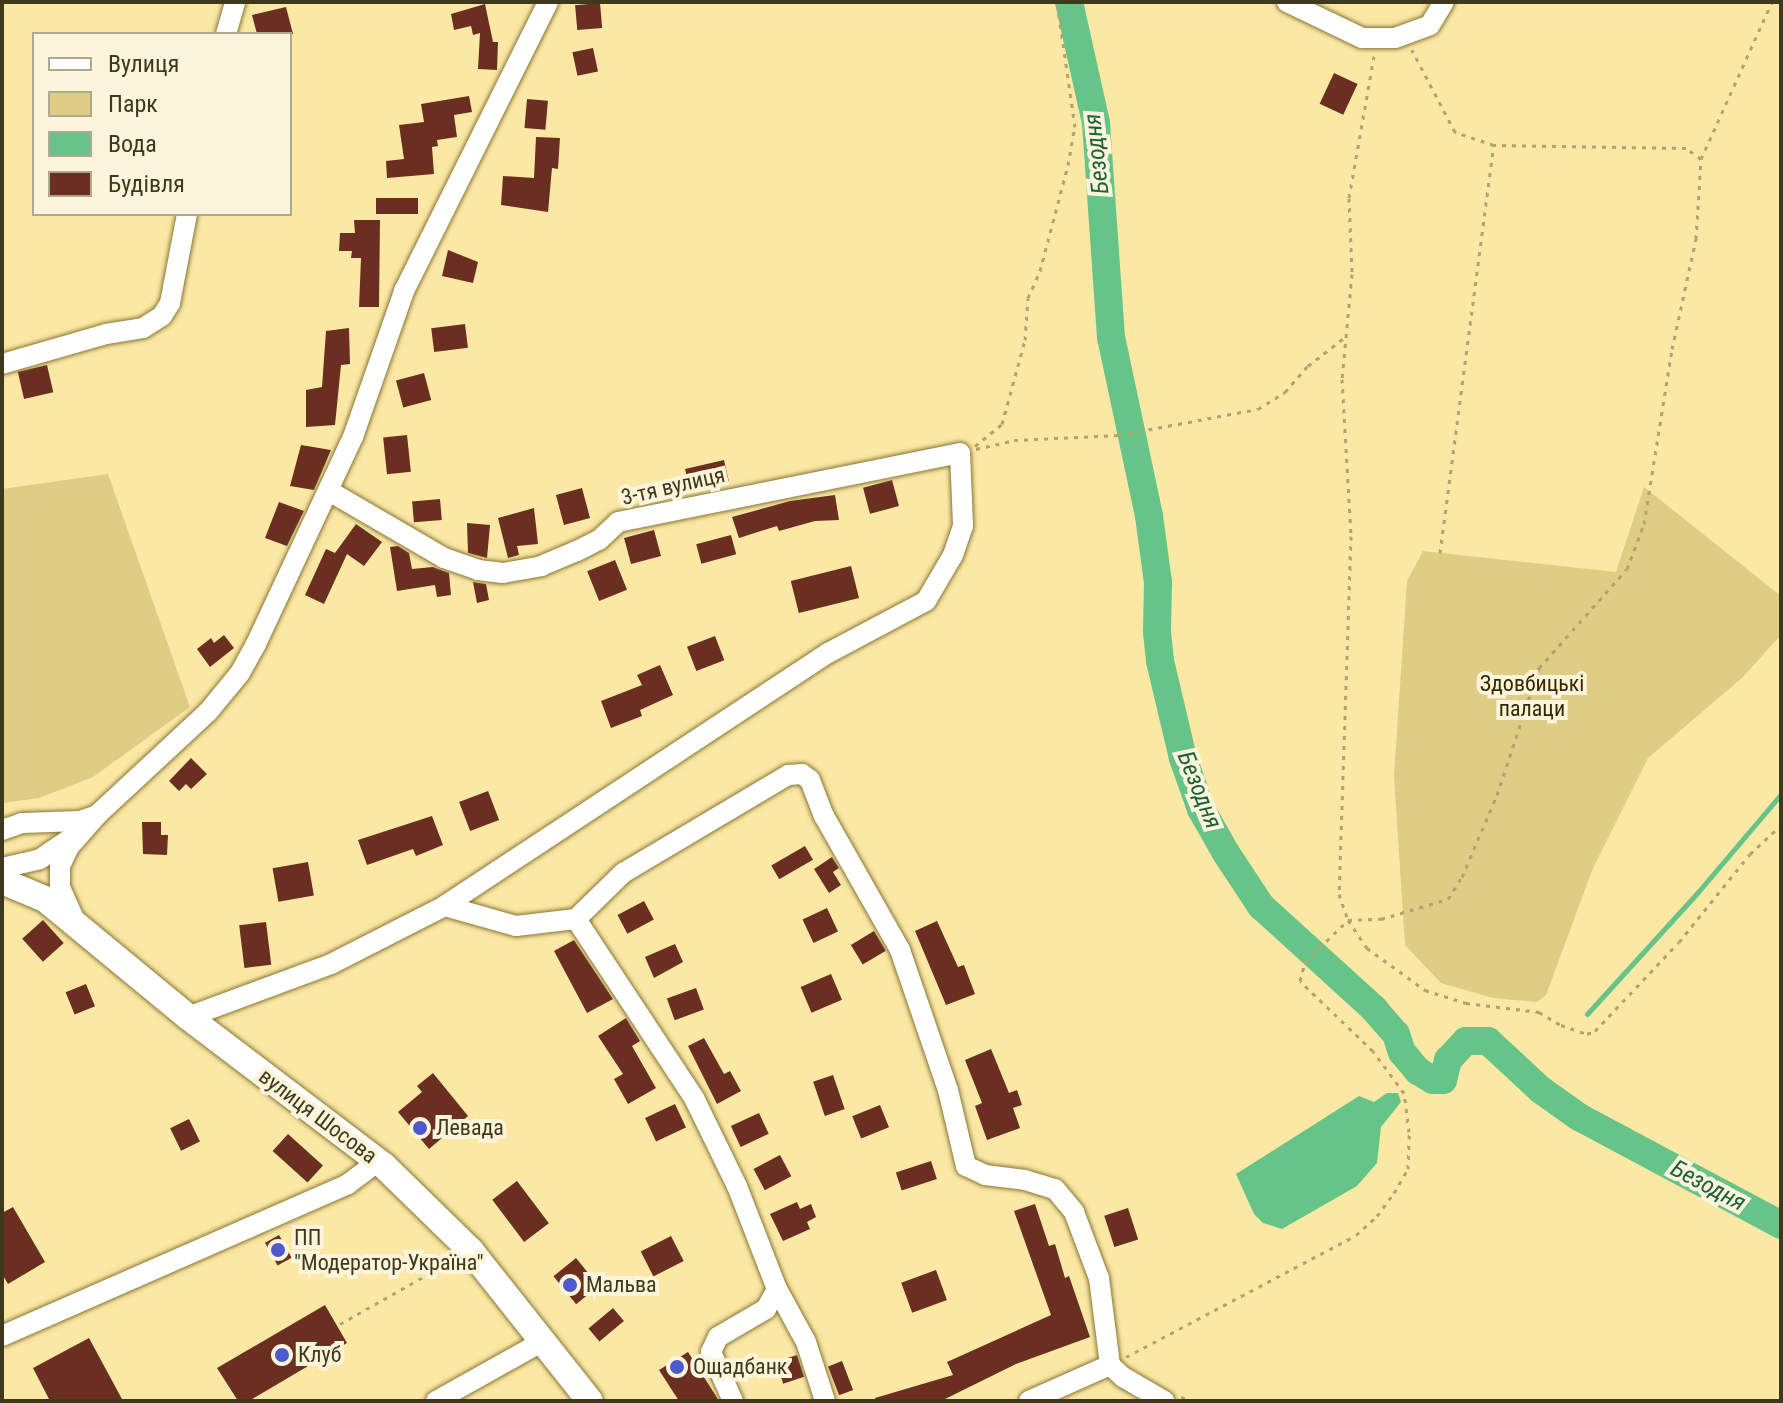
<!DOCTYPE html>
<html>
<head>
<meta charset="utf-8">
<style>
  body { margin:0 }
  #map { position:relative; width:1783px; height:1403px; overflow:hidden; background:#fbe8a4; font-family:"Roboto Condensed",sans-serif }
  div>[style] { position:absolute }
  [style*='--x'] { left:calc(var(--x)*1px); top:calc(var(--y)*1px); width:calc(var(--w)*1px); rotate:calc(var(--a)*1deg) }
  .green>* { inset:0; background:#dfcc85 }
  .water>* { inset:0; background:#67c489 }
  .stream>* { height:5px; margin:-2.5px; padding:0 2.5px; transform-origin:2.5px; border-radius:2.5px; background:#67c489 }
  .river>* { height:28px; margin:-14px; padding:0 14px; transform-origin:14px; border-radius:14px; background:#67c489 }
  .building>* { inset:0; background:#6a2f21; transform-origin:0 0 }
  .path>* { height:3px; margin-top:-1.5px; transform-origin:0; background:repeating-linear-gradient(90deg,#b2a36f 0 4px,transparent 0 10px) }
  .roads { filter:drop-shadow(0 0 2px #887634) drop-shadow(0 0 2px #887634) }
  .minor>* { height:20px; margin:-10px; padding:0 10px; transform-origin:10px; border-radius:10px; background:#fff }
  .major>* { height:26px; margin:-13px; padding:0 13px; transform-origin:13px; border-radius:13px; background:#fff }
  .dots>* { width:22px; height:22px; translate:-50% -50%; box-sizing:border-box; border:4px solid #fcf5db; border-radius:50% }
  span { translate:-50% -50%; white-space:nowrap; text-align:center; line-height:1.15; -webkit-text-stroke:8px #fcf5db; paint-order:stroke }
  .street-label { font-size:22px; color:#40381d }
  .park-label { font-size:22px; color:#342900 }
  .poi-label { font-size:22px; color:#40381d }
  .left { translate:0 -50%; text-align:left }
  .water-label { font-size:24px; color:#1f613b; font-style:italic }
  .frame { position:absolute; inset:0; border:4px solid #40381d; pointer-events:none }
  .legend { position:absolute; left:32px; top:32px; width:260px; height:184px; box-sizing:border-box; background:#fcf5db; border:2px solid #b1a98f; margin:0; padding:10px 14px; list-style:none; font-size:24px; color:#40381d }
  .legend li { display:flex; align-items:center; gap:16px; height:40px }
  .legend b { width:40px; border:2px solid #b1a98f }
</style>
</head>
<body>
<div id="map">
  <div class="green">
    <div style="clip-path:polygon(108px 474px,190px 707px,93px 777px,39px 798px,2px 803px,2px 489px)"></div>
    <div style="clip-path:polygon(1644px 487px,1781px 596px,1781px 635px,1742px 678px,1648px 758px,1593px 868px,1546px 995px,1537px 1002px,1493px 998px,1441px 983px,1405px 945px,1394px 776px,1407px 581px,1423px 551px,1616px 572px)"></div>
  </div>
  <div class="water">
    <div style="clip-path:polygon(1387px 1093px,1398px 1093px,1401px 1102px,1381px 1127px,1377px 1163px,1357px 1186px,1282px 1229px,1263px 1223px,1254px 1214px,1236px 1174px,1359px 1096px,1374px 1102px)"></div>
  </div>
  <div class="stream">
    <div style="--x:1587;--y:1014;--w:165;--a:-47.7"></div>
    <div style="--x:1698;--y:892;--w:128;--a:-49.7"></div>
  </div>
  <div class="river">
    <div style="--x:1069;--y:2;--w:124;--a:77.4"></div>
    <div style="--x:1096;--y:123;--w:215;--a:86"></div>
    <div style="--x:1111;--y:337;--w:183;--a:78"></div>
    <div style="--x:1149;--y:516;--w:68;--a:82.3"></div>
    <div style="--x:1158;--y:583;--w:49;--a:91.2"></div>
    <div style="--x:1157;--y:632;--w:29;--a:84"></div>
    <div style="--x:1160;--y:661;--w:100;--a:76.7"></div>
    <div style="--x:1183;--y:758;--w:54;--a:70.6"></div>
    <div style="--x:1201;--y:809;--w:51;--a:60.4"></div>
    <div style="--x:1226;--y:853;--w:64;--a:56.6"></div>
    <div style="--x:1261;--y:906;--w:153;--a:42.3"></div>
    <div style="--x:1374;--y:1009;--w:33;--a:49"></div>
    <div style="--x:1396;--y:1034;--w:19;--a:72"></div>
    <div style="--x:1402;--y:1052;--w:25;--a:50"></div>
    <div style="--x:1418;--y:1071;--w:17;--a:31"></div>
    <div style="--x:1433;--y:1080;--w:10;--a:0"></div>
    <div style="--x:1443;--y:1080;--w:21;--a:-76"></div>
    <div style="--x:1448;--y:1060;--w:26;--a:-47"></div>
    <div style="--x:1466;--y:1041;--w:22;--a:0"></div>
    <div style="--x:1488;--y:1041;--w:72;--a:42.8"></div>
    <div style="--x:1541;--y:1090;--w:47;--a:35.4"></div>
    <div style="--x:1579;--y:1117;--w:229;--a:28.1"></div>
  </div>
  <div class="building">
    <div style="left:600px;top:3px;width:25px;height:25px;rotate:85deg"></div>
    <div style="clip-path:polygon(485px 4px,493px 42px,498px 42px,497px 70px,478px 69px,480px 33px,473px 35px,471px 26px,454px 30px,451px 14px)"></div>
    <div style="clip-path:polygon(286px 7px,293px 34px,257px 34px,252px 15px)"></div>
    <div style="left:593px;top:48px;width:24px;height:21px;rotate:78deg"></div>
    <div style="left:1334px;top:73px;width:26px;height:34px;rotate:25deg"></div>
    <div style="clip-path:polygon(469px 96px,472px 112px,454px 115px,457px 137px,437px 140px,438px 146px,432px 147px,434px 174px,387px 178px,386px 161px,404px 159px,399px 125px,424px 122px,421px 104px)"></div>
    <div style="left:527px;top:99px;width:21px;height:29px;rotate:5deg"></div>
    <div style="clip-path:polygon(536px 137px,560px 138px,558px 169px,552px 168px,548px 212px,501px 205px,503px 176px,534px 178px)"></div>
    <div style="left:376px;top:198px;width:42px;height:16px"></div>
    <div style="clip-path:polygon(354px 220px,380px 220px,379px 307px,359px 307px,361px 258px,351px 258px,352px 251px,339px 251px,340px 233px,355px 233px)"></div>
    <div style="clip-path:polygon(448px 250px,478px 262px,473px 283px,442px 276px)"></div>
    <div style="left:465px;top:324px;width:24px;height:34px;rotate:83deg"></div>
    <div style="clip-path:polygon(349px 328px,350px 364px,341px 365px,335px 425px,306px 427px,306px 390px,322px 387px,326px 331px)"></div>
    <div style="left:47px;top:365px;width:28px;height:30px;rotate:77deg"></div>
    <div style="left:424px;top:373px;width:28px;height:29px;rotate:75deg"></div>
    <div style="left:407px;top:435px;width:37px;height:24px;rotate:84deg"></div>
    <div style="clip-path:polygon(301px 445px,331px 450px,314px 490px,290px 486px)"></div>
    <div style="left:724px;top:460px;width:22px;height:40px;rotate:77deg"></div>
    <div style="left:892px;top:480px;width:27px;height:30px;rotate:75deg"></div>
    <div style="left:582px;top:488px;width:31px;height:27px;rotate:75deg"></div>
    <div style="clip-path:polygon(835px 495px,839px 520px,815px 521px,779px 531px,777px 526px,739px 538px,732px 517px,790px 501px)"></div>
    <div style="left:440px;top:499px;width:21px;height:28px;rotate:85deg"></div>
    <div style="clip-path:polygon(279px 502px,304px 511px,287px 546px,265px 538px)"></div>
    <div style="clip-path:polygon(534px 508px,538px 544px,517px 546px,519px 555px,508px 558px,498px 518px)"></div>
    <div style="clip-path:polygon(467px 523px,490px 525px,487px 558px,468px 553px)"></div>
    <div style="clip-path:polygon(356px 524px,382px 542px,364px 566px,347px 554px,324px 604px,305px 595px,326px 549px,335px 553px)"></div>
    <div style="left:654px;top:530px;width:27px;height:31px;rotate:75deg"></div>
    <div style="left:731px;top:535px;width:20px;height:36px;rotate:75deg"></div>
    <div style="clip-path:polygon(398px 546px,409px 553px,412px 569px,433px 567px,449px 573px,451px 595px,437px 597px,435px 585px,397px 591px,390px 547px)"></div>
    <div style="left:615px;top:560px;width:32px;height:30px;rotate:68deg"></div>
    <div style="left:851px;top:566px;width:33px;height:62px;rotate:76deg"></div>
    <div style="clip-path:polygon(473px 582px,486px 584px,489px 600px,477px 603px)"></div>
    <div style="clip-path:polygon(224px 635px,234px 648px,210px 667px,197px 649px,211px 638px,214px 643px)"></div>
    <div style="left:715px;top:636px;width:26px;height:30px;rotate:69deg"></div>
    <div style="clip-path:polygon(660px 665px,673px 695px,640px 710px,642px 716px,611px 728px,601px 701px,642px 685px,637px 675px)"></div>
    <div style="clip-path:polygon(191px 758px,207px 774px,191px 789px,186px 784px,179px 791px,169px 781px)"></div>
    <div style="left:488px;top:791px;width:31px;height:31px;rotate:69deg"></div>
    <div style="clip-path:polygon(432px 816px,443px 845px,416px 856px,413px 849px,367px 865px,358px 840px)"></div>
    <div style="clip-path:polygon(142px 822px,161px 822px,161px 835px,168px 835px,167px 855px,143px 854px)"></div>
    <div style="left:805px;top:846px;width:16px;height:39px;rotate:60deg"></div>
    <div style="clip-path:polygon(832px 857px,839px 868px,833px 872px,841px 885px,829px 893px,814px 869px)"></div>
    <div style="left:308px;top:862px;width:34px;height:36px;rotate:80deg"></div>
    <div style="left:644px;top:901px;width:21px;height:30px;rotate:62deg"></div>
    <div style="left:827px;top:908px;width:26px;height:27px;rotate:65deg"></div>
    <div style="left:43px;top:920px;width:31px;height:28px;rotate:48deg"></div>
    <div style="clip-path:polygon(937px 921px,958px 967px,964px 965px,975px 994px,946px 1005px,915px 931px)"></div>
    <div style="left:266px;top:922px;width:43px;height:27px;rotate:83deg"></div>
    <div style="left:874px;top:931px;width:23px;height:27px;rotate:59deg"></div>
    <div style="clip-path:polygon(574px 940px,613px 999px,587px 1013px,554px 951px)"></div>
    <div style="clip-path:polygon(675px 944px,683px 962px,654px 978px,645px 957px)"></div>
    <div style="left:831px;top:974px;width:28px;height:33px;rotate:67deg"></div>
    <div style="left:86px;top:984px;width:24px;height:22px;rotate:68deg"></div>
    <div style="left:696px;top:988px;width:23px;height:31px;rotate:70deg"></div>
    <div style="clip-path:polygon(626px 1018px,640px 1041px,632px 1046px,656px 1088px,628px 1104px,614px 1079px,623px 1074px,598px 1036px)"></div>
    <div style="clip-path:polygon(704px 1038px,724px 1074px,730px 1071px,741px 1091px,717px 1104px,688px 1046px)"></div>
    <div style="clip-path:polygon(991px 1049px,1009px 1093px,1017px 1090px,1022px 1105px,1013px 1108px,1020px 1128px,987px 1140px,975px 1106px,982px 1103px,965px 1060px)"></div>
    <div style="clip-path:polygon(433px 1073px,468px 1116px,429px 1149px,398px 1112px,422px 1092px,417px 1086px)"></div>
    <div style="left:833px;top:1075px;width:36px;height:21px;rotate:71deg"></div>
    <div style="left:675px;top:1104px;width:26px;height:33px;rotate:65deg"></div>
    <div style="left:880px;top:1105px;width:24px;height:30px;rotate:68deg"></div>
    <div style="left:759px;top:1113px;width:23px;height:31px;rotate:65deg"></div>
    <div style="left:189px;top:1119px;width:25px;height:21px;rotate:64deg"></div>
    <div style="left:288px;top:1134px;width:47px;height:23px;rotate:42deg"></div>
    <div style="left:780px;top:1155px;width:24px;height:30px;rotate:62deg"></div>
    <div style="left:931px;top:1161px;width:19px;height:37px;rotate:72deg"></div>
    <div style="left:517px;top:1181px;width:53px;height:31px;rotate:53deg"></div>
    <div style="clip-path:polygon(797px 1202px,800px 1209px,811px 1204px,816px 1217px,807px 1222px,810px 1229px,783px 1241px,770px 1214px)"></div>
    <div style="clip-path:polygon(1035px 1204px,1049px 1246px,1055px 1244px,1065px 1278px,1069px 1276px,1090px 1337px,1016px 1364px,941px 1401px,875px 1401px,875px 1398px,953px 1375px,947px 1362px,1051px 1315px,1014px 1211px)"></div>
    <div style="clip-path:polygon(13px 1207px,45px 1262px,8px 1284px,2px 1274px,2px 1213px)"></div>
    <div style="left:1128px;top:1208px;width:33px;height:25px;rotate:72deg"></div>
    <div style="left:279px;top:1235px;width:26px;height:16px;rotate:61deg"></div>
    <div style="left:671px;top:1236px;width:28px;height:34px;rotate:63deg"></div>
    <div style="left:576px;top:1258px;width:36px;height:29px;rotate:51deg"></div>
    <div style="left:936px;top:1270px;width:32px;height:37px;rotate:70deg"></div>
    <div style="clip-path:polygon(325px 1305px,347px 1343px,249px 1401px,238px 1401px,217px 1368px)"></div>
    <div style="left:613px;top:1308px;width:17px;height:32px;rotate:50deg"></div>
    <div style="clip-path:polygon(89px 1338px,123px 1401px,50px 1401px,33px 1368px)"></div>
    <div style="clip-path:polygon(688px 1352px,716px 1396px,719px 1401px,679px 1401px,659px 1370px)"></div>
    <div style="left:797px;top:1355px;width:23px;height:22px;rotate:72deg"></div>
    <div style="left:842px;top:1361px;width:31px;height:15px;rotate:69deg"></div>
  </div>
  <div class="path">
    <div style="--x:1374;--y:56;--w:144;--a:100"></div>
    <div style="--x:1349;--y:198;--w:76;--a:87.7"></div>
    <div style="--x:1352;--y:274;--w:105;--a:95.4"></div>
    <div style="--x:1342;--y:379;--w:157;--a:86.7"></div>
    <div style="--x:1351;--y:536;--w:358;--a:91.9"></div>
    <div style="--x:1339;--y:894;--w:28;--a:71"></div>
    <div style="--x:1348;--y:920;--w:34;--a:56"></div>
    <div style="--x:1367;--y:948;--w:72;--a:35.9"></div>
    <div style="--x:1425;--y:990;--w:43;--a:17.6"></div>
    <div style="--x:1466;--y:1003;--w:74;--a:7"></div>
    <div style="--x:1539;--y:1012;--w:26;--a:31"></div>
    <div style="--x:1561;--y:1025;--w:28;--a:19"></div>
    <div style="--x:1587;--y:1034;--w:9;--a:-21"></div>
    <div style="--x:1595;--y:1031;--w:122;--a:-46.7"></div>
    <div style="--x:1679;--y:942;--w:113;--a:-51.1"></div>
    <div style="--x:1750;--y:854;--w:42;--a:-43.1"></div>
    <div style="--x:1701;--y:159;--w:172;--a:-65.7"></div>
    <div style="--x:975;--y:446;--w:35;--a:-39"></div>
    <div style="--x:1002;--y:424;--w:87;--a:-74.7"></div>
    <div style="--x:1025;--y:340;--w:42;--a:-85.9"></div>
    <div style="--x:1028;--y:298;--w:30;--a:-66"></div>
    <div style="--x:1040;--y:271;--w:110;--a:-75.2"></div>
    <div style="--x:1068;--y:165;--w:39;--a:-80"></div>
    <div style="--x:1075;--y:127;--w:126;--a:-98.2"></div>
    <div style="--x:976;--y:449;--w:39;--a:-13"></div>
    <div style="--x:1014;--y:440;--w:105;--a:-2.7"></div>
    <div style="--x:1119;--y:435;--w:141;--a:-10.6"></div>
    <div style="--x:1258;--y:409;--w:32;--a:-32"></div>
    <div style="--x:1285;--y:392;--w:35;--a:-49"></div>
    <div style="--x:1308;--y:366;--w:47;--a:-38.1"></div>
    <div style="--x:1440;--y:553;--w:412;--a:-82.5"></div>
    <div style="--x:340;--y:1324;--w:130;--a:-29.5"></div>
    <div style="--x:1126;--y:1357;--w:260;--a:-27.9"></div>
    <div style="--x:1356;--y:1235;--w:28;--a:-42"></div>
    <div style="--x:1377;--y:1216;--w:29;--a:-54"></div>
    <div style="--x:1394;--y:1193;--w:28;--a:-60"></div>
    <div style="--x:1408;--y:1169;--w:37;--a:-88"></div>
    <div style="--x:1409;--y:1132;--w:39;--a:-97"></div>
    <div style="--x:1404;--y:1093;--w:52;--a:-126.4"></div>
    <div style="--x:1373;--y:1051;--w:101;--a:-136.2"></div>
    <div style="--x:1300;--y:981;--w:20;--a:-75"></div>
    <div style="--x:1305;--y:962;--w:60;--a:-44.3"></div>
    <div style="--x:1348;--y:920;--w:33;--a:-2"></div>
    <div style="--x:1381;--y:919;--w:70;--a:-16.6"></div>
    <div style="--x:1448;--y:899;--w:26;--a:-58"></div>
    <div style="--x:1462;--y:877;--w:89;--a:-66.9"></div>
    <div style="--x:1497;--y:795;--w:134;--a:-71.7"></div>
    <div style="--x:1539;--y:668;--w:132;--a:-48.4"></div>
    <div style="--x:1627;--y:569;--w:48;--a:-69.3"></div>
    <div style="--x:1644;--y:524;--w:177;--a:-80.9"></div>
    <div style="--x:1672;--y:349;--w:113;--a:-77.7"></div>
    <div style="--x:1696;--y:239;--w:80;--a:-86.4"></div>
    <div style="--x:1701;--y:159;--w:19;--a:-144"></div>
    <div style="--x:1686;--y:148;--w:192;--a:-179.1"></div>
    <div style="--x:1494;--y:145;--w:41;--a:-161.6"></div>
    <div style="--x:1455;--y:132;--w:93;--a:-117.7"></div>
    <div style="--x:1181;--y:1397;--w:12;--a:20"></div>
  </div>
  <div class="roads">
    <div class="minor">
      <div style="--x:1287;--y:2;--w:83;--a:25.6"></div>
      <div style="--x:1362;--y:38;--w:33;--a:0"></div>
      <div style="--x:1395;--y:38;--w:37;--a:-20"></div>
      <div style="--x:1430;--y:25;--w:27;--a:-59"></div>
      <div style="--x:226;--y:34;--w:33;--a:-74"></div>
      <div style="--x:2;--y:364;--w:108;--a:-16.1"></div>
      <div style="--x:106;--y:334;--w:37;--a:-9"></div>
      <div style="--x:143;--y:328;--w:22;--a:-32"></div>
      <div style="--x:162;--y:316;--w:15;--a:-58"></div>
      <div style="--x:170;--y:303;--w:91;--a:-79.2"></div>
      <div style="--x:329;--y:491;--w:133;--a:30.2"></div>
      <div style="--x:444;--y:558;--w:36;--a:19"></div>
      <div style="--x:478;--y:570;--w:25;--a:7"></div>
      <div style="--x:503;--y:573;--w:39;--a:-10"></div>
      <div style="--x:541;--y:566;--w:39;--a:-23"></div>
      <div style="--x:577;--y:551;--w:25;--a:-27"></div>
      <div style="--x:599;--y:540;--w:26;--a:-43"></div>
      <div style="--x:618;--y:522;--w:349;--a:-11.4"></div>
      <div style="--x:960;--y:453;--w:73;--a:87.6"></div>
      <div style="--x:963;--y:526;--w:31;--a:109"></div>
      <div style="--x:953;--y:555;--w:53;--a:120.4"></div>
      <div style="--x:926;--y:601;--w:111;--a:152"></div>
      <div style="--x:828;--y:653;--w:459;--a:146.6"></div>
      <div style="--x:2;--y:830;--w:21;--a:-19"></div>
      <div style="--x:22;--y:823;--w:58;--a:-2"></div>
      <div style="--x:80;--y:821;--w:18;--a:-19"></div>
      <div style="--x:2;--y:868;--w:39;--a:-13"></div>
      <div style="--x:40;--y:859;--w:41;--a:-34.1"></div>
      <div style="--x:576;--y:919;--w:214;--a:56.6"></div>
      <div style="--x:694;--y:1098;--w:98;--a:64"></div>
      <div style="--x:737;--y:1186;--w:110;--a:68.8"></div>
      <div style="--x:777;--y:1289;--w:60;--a:61.3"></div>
      <div style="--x:806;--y:1342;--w:62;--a:72.1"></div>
      <div style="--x:75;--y:921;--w:36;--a:-114"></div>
      <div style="--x:60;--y:888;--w:22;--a:-90"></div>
      <div style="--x:60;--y:866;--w:21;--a:-65"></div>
      <div style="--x:69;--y:847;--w:43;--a:-48.8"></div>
      <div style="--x:97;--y:815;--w:151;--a:-42.9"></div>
      <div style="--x:208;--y:712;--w:50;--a:-50.6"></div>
      <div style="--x:240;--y:673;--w:33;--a:-61"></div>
      <div style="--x:256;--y:644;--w:229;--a:-64.9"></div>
      <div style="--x:353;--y:437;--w:155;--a:-70.7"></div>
      <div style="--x:404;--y:291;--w:323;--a:-63.5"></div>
      <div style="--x:188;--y:1017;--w:153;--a:-20.3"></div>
      <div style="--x:331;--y:964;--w:128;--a:-27"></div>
      <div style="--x:445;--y:906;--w:74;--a:15.7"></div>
      <div style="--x:516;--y:926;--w:60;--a:-6.7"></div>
      <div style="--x:576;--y:919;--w:66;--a:-44.4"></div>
      <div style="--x:623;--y:873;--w:192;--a:-30.7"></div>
      <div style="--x:788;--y:775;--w:14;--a:-4"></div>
      <div style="--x:802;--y:774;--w:10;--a:37"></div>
      <div style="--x:810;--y:780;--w:39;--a:69"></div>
      <div style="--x:824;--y:816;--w:154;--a:60.4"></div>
      <div style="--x:900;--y:950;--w:148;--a:71.1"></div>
      <div style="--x:948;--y:1090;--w:78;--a:76.7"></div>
      <div style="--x:966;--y:1166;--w:21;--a:25"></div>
      <div style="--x:985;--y:1175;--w:40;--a:7.1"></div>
      <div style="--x:1025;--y:1180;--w:31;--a:17"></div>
      <div style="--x:1055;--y:1189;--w:30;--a:50"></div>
      <div style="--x:1074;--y:1212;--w:71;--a:69.3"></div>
      <div style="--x:1099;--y:1278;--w:88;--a:82.8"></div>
      <div style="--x:1110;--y:1365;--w:18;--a:43"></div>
      <div style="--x:1123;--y:1377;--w:48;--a:30.3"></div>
      <div style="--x:2;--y:1336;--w:378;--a:-23.7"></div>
      <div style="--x:348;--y:1184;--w:38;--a:-37"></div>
      <div style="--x:436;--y:1401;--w:125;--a:-29.2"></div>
      <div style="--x:733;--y:1401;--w:54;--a:-114.2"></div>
      <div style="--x:711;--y:1352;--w:17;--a:-65"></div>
      <div style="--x:718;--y:1337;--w:56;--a:-30.3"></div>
      <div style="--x:766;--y:1309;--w:23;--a:-61"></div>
      <div style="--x:1029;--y:1401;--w:89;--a:-24"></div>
    </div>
    <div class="major">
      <div style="--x:2;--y:881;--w:47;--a:22.7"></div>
      <div style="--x:45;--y:899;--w:185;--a:39.5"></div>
      <div style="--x:188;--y:1017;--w:246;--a:37.2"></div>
      <div style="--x:384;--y:1166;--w:122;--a:44.3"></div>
      <div style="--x:471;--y:1251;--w:191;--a:51.6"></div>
    </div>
  </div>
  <div class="dots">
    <div style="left:420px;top:1128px;background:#4e59ce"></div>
    <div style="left:278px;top:1250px;background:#4e59ce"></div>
    <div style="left:570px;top:1285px;background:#4e59ce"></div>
    <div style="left:282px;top:1355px;background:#4e59ce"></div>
    <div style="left:677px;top:1367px;background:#4e59ce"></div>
  </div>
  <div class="street-label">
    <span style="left:673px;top:486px;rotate:-13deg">3-тя вулиця</span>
    <span style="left:318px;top:1116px;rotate:37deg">вулиця Шосова</span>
  </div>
  <div class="park-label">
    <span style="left:1532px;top:696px">Здовбицькі<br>палаци</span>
  </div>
  <div class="poi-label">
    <span class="left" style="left:436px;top:1128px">Левада</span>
    <span class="left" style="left:294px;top:1250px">ПП<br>"Модератор-Україна"</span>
    <span class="left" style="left:586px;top:1285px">Мальва</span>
    <span class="left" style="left:298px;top:1355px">Клуб</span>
    <span class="left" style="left:693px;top:1367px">Ощадбанк</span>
  </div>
  <div class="water-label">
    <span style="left:1097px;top:154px;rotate:-96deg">Безодня</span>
    <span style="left:1199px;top:790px;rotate:68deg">Безодня</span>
    <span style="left:1708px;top:1186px;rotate:28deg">Безодня</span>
  </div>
  <div class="frame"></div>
  <ul class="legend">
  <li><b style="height:10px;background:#fff"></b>Вулиця</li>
  <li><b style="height:22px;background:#dfcc85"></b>Парк</li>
  <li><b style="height:22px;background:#67c489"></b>Вода</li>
  <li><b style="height:22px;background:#6a2f21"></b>Будівля</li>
  </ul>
</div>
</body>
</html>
